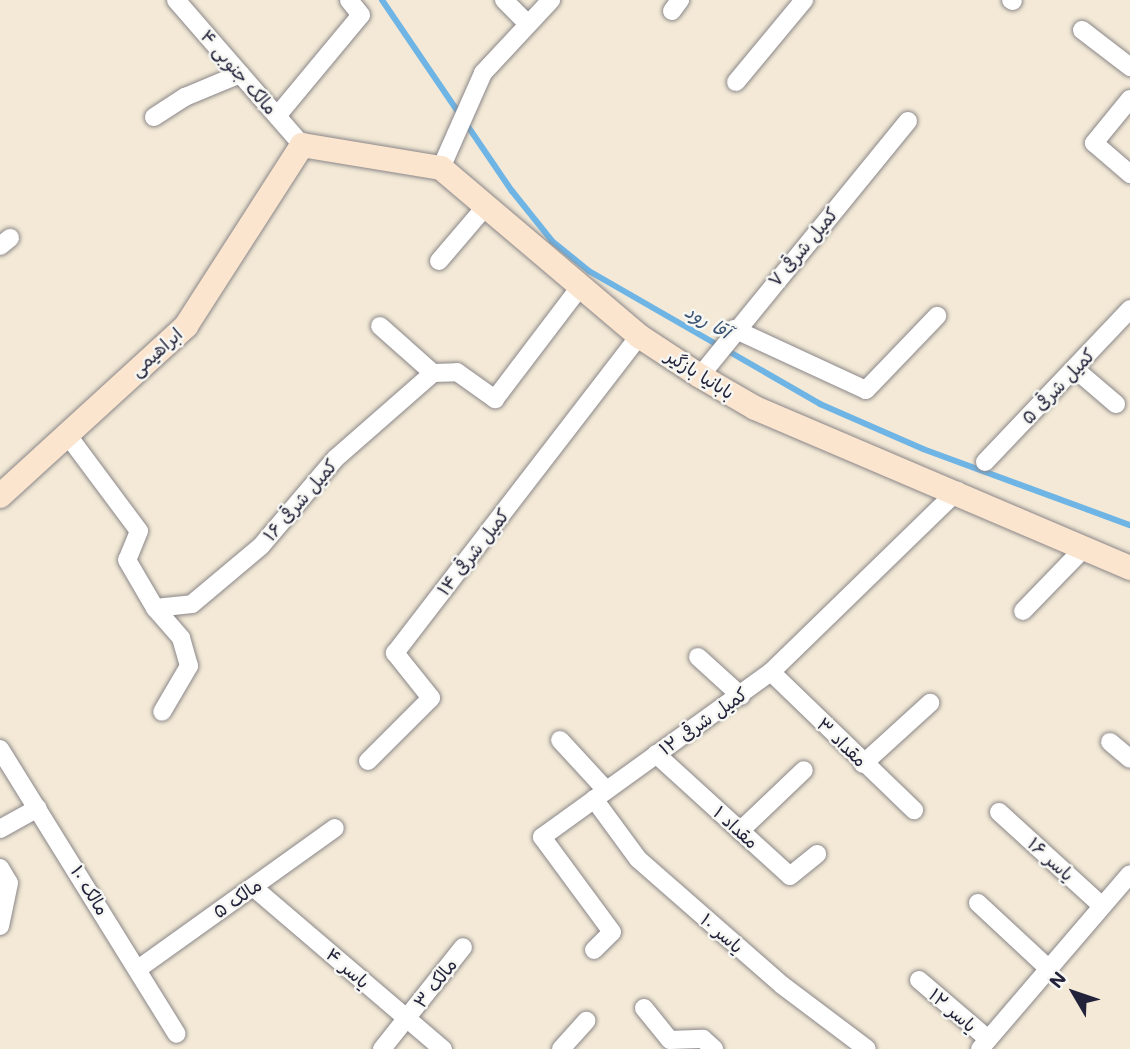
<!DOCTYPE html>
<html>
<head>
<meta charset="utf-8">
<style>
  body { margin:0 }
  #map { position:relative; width:1130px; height:1049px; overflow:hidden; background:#f3e9d6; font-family:Mali,"Playpen Sans Arabic",sans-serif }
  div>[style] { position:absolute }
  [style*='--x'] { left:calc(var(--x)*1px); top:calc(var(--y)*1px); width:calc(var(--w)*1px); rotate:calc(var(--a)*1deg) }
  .stream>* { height:6px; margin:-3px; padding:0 3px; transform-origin:3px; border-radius:3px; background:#6eb4e5 }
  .roads { filter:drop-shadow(0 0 2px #8a8688) drop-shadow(0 0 2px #8a8688) }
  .street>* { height:18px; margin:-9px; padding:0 9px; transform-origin:9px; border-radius:9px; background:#fff }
  .secondary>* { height:24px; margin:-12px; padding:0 12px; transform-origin:12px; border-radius:12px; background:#fbe5cf }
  span { translate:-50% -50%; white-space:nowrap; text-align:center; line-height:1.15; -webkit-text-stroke:5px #f6f6f2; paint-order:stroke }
  .street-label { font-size:18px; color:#22223b }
  .water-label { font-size:19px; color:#3d5576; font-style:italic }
  .north { position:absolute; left:1039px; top:958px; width:70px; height:70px; -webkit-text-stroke:5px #f6f6f2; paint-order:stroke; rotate:309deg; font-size:19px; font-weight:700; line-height:28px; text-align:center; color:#22223b }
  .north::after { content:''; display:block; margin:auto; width:24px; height:32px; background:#22223b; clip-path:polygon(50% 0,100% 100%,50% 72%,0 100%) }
</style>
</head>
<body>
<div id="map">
  <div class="stream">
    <div style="--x:382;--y:0;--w:231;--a:55.8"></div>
    <div style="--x:512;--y:191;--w:64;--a:51.3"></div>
    <div style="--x:552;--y:241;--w:48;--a:39"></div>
    <div style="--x:589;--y:271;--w:267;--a:29.9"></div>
    <div style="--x:820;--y:404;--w:112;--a:23.6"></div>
    <div style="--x:923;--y:449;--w:221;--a:20.2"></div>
  </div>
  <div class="roads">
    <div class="street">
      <div style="--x:176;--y:0;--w:192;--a:49"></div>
      <div style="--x:504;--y:0;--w:34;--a:45"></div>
      <div style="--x:1011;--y:0;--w:2;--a:27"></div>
      <div style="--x:672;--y:11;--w:14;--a:-54"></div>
      <div style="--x:1082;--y:30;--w:61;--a:37.6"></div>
      <div style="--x:736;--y:82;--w:107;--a:-50.3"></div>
      <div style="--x:1130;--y:99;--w:57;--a:129.3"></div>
      <div style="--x:1094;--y:143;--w:48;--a:40.7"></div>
      <div style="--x:277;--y:116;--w:131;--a:-50.3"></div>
      <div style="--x:361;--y:15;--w:19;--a:-129"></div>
      <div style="--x:154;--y:117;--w:37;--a:-33"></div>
      <div style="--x:185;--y:97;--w:60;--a:-22.7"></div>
      <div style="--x:441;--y:168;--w:104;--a:-66.1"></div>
      <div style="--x:483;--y:73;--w:100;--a:-47"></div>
      <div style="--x:0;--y:246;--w:13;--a:-39"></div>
      <div style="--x:439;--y:261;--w:72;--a:-49.5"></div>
      <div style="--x:380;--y:326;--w:71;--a:41.6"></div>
      <div style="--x:734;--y:329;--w:145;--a:24.8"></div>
      <div style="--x:866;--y:390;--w:103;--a:-46.2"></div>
      <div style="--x:1075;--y:369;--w:54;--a:40.5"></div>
      <div style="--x:700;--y:376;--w:329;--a:-50.8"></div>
      <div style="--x:66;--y:433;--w:122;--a:53.3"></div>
      <div style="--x:139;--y:531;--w:31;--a:112"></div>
      <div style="--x:127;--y:560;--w:56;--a:59.7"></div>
      <div style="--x:155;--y:608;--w:37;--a:-6"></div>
      <div style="--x:192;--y:604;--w:90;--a:-40"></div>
      <div style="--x:261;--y:546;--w:116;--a:-49.6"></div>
      <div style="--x:336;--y:458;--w:129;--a:-41.2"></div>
      <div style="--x:433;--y:373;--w:24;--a:-2"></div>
      <div style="--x:457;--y:372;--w:47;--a:35.4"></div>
      <div style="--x:495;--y:399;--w:141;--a:-52.8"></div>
      <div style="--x:985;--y:462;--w:211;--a:-46.5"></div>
      <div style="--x:155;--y:608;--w:40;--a:49"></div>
      <div style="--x:181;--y:638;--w:29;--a:74"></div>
      <div style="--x:189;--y:666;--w:53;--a:120.4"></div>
      <div style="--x:1023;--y:611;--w:89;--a:-45.9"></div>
      <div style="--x:698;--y:657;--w:58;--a:42.2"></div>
      <div style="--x:771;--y:672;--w:199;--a:44"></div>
      <div style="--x:560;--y:740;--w:68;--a:47.4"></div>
      <div style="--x:1110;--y:742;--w:26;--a:40"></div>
      <div style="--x:0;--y:749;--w:335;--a:58.2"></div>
      <div style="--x:656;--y:754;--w:181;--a:42.3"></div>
      <div style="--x:790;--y:876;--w:35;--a:-39"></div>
      <div style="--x:368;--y:761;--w:89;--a:-45"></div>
      <div style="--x:431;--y:698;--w:58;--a:-128.7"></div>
      <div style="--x:395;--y:653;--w:400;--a:-52.4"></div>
      <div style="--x:863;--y:764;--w:91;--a:-42.3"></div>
      <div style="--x:594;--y:799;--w:74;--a:53.7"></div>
      <div style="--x:638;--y:859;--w:191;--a:41.2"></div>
      <div style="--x:782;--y:985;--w:106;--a:37"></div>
      <div style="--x:999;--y:812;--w:139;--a:42.4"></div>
      <div style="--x:0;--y:829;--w:43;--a:-28.9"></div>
      <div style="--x:740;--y:831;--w:88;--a:-43.6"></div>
      <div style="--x:0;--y:868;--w:17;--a:59"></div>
      <div style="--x:9;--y:883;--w:44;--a:101.8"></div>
      <div style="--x:253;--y:887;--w:250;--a:40.5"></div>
      <div style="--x:978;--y:903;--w:96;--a:42.9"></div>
      <div style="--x:594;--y:950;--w:25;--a:-45"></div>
      <div style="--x:612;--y:932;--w:118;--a:-126.4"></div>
      <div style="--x:542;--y:837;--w:282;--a:-35.8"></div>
      <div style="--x:771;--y:672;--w:260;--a:-44.2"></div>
      <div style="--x:138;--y:969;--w:242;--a:-35.6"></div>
      <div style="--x:919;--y:980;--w:91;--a:40.5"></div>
      <div style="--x:644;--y:1008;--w:41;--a:50.9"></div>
      <div style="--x:670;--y:1040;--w:33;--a:-2"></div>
      <div style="--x:703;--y:1039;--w:15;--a:42"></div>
      <div style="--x:382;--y:1049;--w:130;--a:-51.5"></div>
      <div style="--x:561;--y:1049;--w:38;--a:-48"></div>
      <div style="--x:980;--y:1049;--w:230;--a:-49.4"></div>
    </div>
    <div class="secondary">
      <div style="--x:0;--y:496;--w:252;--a:-42.4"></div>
      <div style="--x:186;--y:326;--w:215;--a:-57.3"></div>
      <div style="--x:302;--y:145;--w:141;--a:9.4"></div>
      <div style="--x:441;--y:168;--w:260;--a:40.3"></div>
      <div style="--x:639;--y:336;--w:73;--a:33.3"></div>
      <div style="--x:700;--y:376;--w:64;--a:30.2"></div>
      <div style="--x:755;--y:408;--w:408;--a:23.1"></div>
    </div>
  </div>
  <div class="street-label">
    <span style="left:239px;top:72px;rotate:49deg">مالک جنوبی ۴</span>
    <span style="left:803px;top:247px;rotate:-50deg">کمیل شرقی ۷</span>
    <span style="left:156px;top:352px;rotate:-42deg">ابراهیمی</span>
    <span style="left:700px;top:374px;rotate:32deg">بابانیا بازگیر</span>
    <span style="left:1058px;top:386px;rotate:-46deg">کمیل شرقی ۵</span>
    <span style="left:300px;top:500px;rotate:-49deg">کمیل شرقی ۱۶</span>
    <span style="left:473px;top:552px;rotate:-52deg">کمیل شرقی ۱۴</span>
    <span style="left:703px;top:721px;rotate:-35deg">کمیل شرقی ۱۲</span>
    <span style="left:842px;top:742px;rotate:44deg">مقداد ۳</span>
    <span style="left:736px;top:827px;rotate:42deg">مقداد ۱</span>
    <span style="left:1051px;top:859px;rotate:42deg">یاسر ۱۶</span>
    <span style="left:90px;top:890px;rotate:58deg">مالک ۱۰</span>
    <span style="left:237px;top:898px;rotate:-35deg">مالک ۵</span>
    <span style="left:722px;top:933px;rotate:41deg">یاسر ۱۰</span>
    <span style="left:348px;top:968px;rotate:41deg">یاسر ۴</span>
    <span style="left:435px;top:983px;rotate:-52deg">مالک ۳</span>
    <span style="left:953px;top:1010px;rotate:41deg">یاسر ۱۲</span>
  </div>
  <div class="water-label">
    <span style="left:708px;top:321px;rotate:30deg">آقا رود</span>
  </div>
  <div class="north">N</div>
</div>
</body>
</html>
